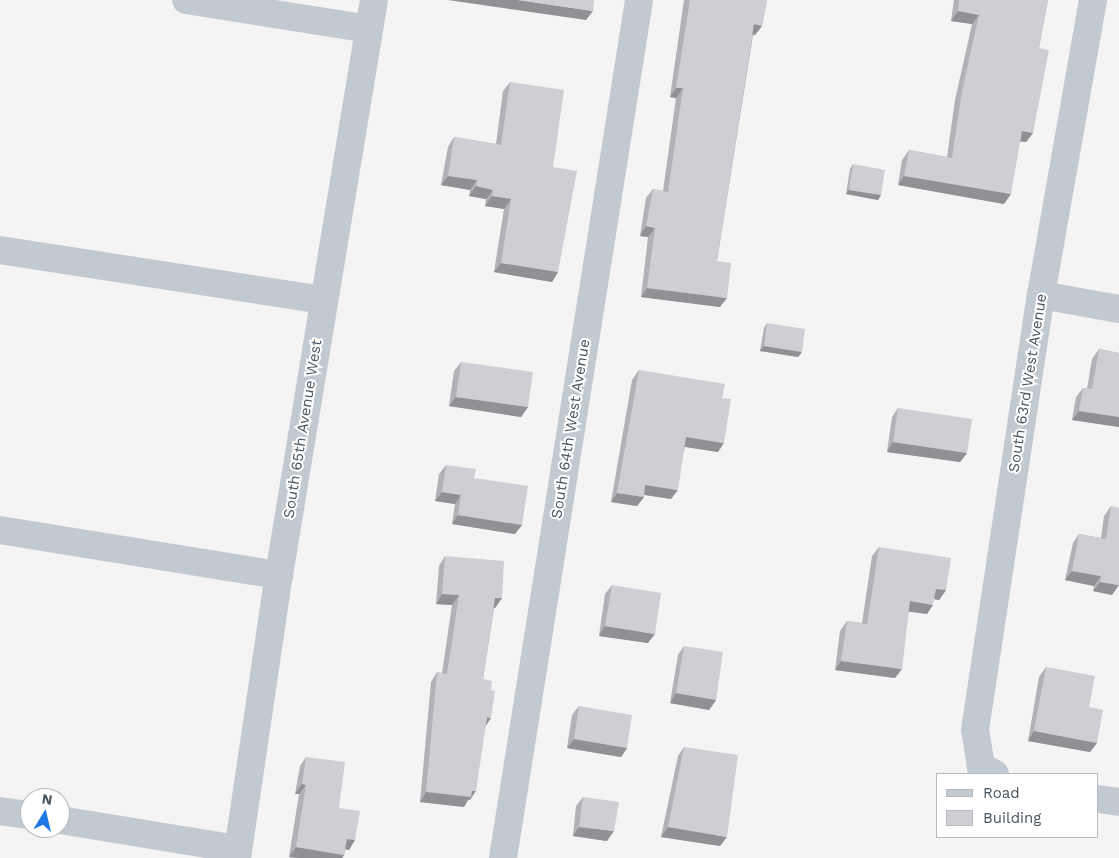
<!DOCTYPE html>
<html>
<head>
<meta charset="utf-8">
<style>
  body { margin:0 }
  #map { position:relative; width:1119px; height:858px; overflow:hidden; background:#f5f3f3; font-family:"Work Sans",sans-serif }
  div>[style] { position:absolute }
  [style*='--x'] { left:calc(var(--x)*1px); top:calc(var(--y)*1px); width:calc(var(--w)*1px); rotate:calc(var(--a)*1deg) }
  .street>* { height:28px; margin:-14px; padding:0 14px; transform-origin:14px; border-radius:14px; background:#c1cad1 }
  .wall>* { inset:0; background:#b0b2b7 }
  .shaded-wall>* { inset:0; background:#909195 }
  .building>* { inset:0; background:#cdcfd5 }
  span { translate:-50% -50%; white-space:nowrap; text-align:center; line-height:1.15; -webkit-text-stroke:4px #fff; paint-order:stroke }
  .street-label { font-size:15px; color:#4a5660 }
  .legend { position:absolute; left:936px; top:773px; width:162px; height:65px; box-sizing:border-box; background:#fff; border:1px solid #b7bbbf; margin:0; padding:6px 9px; list-style:none; font-size:15px; color:#4a5660 }
  .legend li { display:flex; align-items:center; gap:10px; height:25px }
  .legend b { width:25px; border:1px solid #b7bbbf }
  .north { position:absolute; left:20px; top:788px; width:50px; height:50px; box-sizing:border-box; background:#fff; border:1px solid #b7bbbf; border-radius:50%; rotate:9deg; font-size:14px; font-weight:700; line-height:20px; text-align:center; color:#4a5660 }
  .north::after { content:''; display:block; margin:auto; width:18px; height:22px; background:#1c76e6; clip-path:polygon(50% 0,100% 100%,50% 72%,0 100%) }
</style>
</head>
<body>
<div id="map">
  <div class="street">
    <i style="--x:186;--y:0;--w:185;--a:9"></i>
    <i style="--x:0;--y:250;--w:328;--a:8.8"></i>
    <i style="--x:1041;--y:295;--w:79;--a:10.2"></i>
    <i style="--x:0;--y:530;--w:283;--a:9.2"></i>
    <i style="--x:995;--y:774;--w:16;--a:-153"></i>
    <i style="--x:981;--y:767;--w:37;--a:-99"></i>
    <i style="--x:975;--y:730;--w:440;--a:-81.4"></i>
    <i style="--x:1041;--y:295;--w:300;--a:-80"></i>
    <i style="--x:1098;--y:799;--w:21;--a:8"></i>
    <i style="--x:0;--y:811;--w:30;--a:8"></i>
    <i style="--x:60;--y:820;--w:180;--a:9.3"></i>
    <i style="--x:237;--y:858;--w:286;--a:-81.6"></i>
    <i style="--x:279;--y:575;--w:583;--a:-80.62"></i>
    <i style="--x:503;--y:858;--w:869;--a:-80.99"></i>
  </div>
  <div class="wall">
    <i style="clip-path:polygon(684px 0,767px 0,762px 26px,755px 35px,753px 35px,717px 261px,720px 307px,641px 297px,648px 237px,640px 236px,646px 198px,653px 189px,663px 191px,676px 98px,670px 97px)"></i>
    <i style="clip-path:polygon(954px 0,1048px 0,1039px 48px,1033px 133px,1026px 142px,1020px 141px,1004px 204px,898px 185px,902px 160px,909px 150px,947px 157px,955px 100px,972px 24px,951px 21px)"></i>
    <i style="clip-path:polygon(510px 82px,553px 167px,558px 272px,552px 282px,494px 272px,504px 209px,485px 206px,486px 199px,469px 196px,470px 190px,441px 185px,448px 147px,454px 137px,496px 144px,503px 91px)"></i>
    <i style="clip-path:polygon(853px 164px,881px 195px,878px 200px,846px 194px,850px 169px)"></i>
    <i style="clip-path:polygon(767px 323px,802px 352px,798px 357px,760px 351px,764px 328px)"></i>
    <i style="clip-path:polygon(1099px 349px,1119px 353px,1119px 427px,1072px 420px,1076px 397px,1083px 388px,1087px 389px,1092px 359px)"></i>
    <i style="clip-path:polygon(461px 362px,528px 407px,521px 417px,449px 406px,454px 371px)"></i>
    <i style="clip-path:polygon(639px 370px,722px 398px,718px 452px,685px 447px,671px 499px,644px 495px,644px 497px,637px 506px,611px 502px,632px 380px)"></i>
    <i style="clip-path:polygon(898px 408px,967px 453px,960px 462px,887px 452px,892px 417px)"></i>
    <i style="clip-path:polygon(446px 465px,474px 478px,522px 525px,515px 534px,452px 524px,455px 504px,435px 501px,439px 474px)"></i>
    <i style="clip-path:polygon(1111px 506px,1112px 595px,1093px 591px,1094px 586px,1065px 580px,1073px 543px,1079px 534px,1101px 538px,1104px 516px)"></i>
    <i style="clip-path:polygon(879px 547px,946px 590px,939px 600px,934px 599px,927px 614px,909px 611px,895px 678px,835px 670px,840px 631px,847px 621px,862px 623px,872px 556px)"></i>
    <i style="clip-path:polygon(445px 556px,502px 598px,495px 608px,494px 608px,483px 679px,485px 726px,470px 800px,468px 800px,464px 807px,420px 802px,431px 682px,437px 672px,442px 673px,452px 605px,436px 604px,439px 566px)"></i>
    <i style="clip-path:polygon(612px 585px,648px 643px,599px 636px,605px 594px)"></i>
    <i style="clip-path:polygon(684px 646px,716px 700px,709px 710px,670px 703px,678px 655px)"></i>
    <i style="clip-path:polygon(1046px 667px,1089px 707px,1097px 743px,1090px 752px,1028px 741px,1039px 677px)"></i>
    <i style="clip-path:polygon(579px 706px,627px 748px,621px 757px,567px 748px,572px 715px)"></i>
    <i style="clip-path:polygon(684px 747px,720px 846px,661px 837px,678px 756px)"></i>
    <i style="clip-path:polygon(306px 757px,339px 808px,355px 840px,349px 850px,345px 849px,344px 855px,342px 858px,298px 858px,289px 857px,299px 794px,295px 794px,300px 766px)"></i>
    <i style="clip-path:polygon(583px 797px,607px 841px,573px 836px,576px 806px)"></i>
  </div>
  <div class="shaded-wall">
    <i style="clip-path:polygon(448px 0,518px 0,593px 11px,586px 20px)"></i>
    <i style="clip-path:polygon(958px 11px,979px 15px,972px 24px,951px 21px)"></i>
    <i style="clip-path:polygon(754px 24px,762px 26px,755px 35px,748px 34px)"></i>
    <i style="clip-path:polygon(676px 88px,683px 88px,676px 98px,670px 97px)"></i>
    <i style="clip-path:polygon(1022px 131px,1033px 133px,1026px 142px,1015px 141px)"></i>
    <i style="clip-path:polygon(448px 176px,477px 180px,470px 190px,441px 185px)"></i>
    <i style="clip-path:polygon(904px 176px,1011px 194px,1004px 204px,898px 185px)"></i>
    <i style="clip-path:polygon(476px 186px,493px 190px,486px 199px,469px 196px)"></i>
    <i style="clip-path:polygon(849px 190px,881px 195px,878px 200px,846px 194px)"></i>
    <i style="clip-path:polygon(492px 196px,511px 199px,504px 209px,485px 206px)"></i>
    <i style="clip-path:polygon(646px 226px,655px 228px,648px 237px,640px 236px)"></i>
    <i style="clip-path:polygon(501px 263px,558px 272px,552px 282px,494px 272px)"></i>
    <i style="clip-path:polygon(647px 288px,727px 298px,720px 307px,641px 297px)"></i>
    <i style="clip-path:polygon(764px 346px,802px 352px,798px 357px,760px 351px)"></i>
    <i style="clip-path:polygon(456px 397px,528px 407px,521px 417px,449px 406px)"></i>
    <i style="clip-path:polygon(1079px 411px,1119px 417px,1119px 427px,1072px 420px)"></i>
    <i style="clip-path:polygon(686px 437px,724px 443px,718px 452px,680px 446px)"></i>
    <i style="clip-path:polygon(893px 442px,967px 453px,960px 462px,887px 452px)"></i>
    <i style="clip-path:polygon(645px 485px,678px 490px,671px 499px,639px 494px)"></i>
    <i style="clip-path:polygon(442px 492px,461px 495px,455px 504px,435px 501px)"></i>
    <i style="clip-path:polygon(617px 493px,644px 497px,637px 506px,611px 502px)"></i>
    <i style="clip-path:polygon(458px 515px,522px 525px,515px 534px,452px 524px)"></i>
    <i style="clip-path:polygon(1072px 571px,1101px 576px,1094px 586px,1065px 580px)"></i>
    <i style="clip-path:polygon(1100px 582px,1119px 585px,1112px 595px,1093px 591px)"></i>
    <i style="clip-path:polygon(936px 589px,946px 590px,939px 600px,929px 598px)"></i>
    <i style="clip-path:polygon(442px 594px,459px 595px,452px 605px,436px 604px)"></i>
    <i style="clip-path:polygon(495px 598px,502px 598px,495px 608px,488px 607px)"></i>
    <i style="clip-path:polygon(910px 601px,933px 605px,927px 614px,904px 611px)"></i>
    <i style="clip-path:polygon(605px 626px,655px 634px,648px 643px,599px 636px)"></i>
    <i style="clip-path:polygon(841px 661px,902px 669px,895px 678px,835px 670px)"></i>
    <i style="clip-path:polygon(676px 693px,716px 700px,709px 710px,670px 703px)"></i>
    <i style="clip-path:polygon(487px 717px,491px 718px,485px 727px)"></i>
    <i style="clip-path:polygon(1034px 731px,1097px 743px,1090px 752px,1028px 741px)"></i>
    <i style="clip-path:polygon(574px 739px,627px 748px,621px 757px,567px 748px)"></i>
    <i style="clip-path:polygon(302px 784px,306px 785px,299px 794px,295px 794px)"></i>
    <i style="clip-path:polygon(472px 791px,476px 791px,470px 800px,468px 800px,464px 807px,420px 802px,426px 792px)"></i>
    <i style="clip-path:polygon(579px 827px,614px 831px,607px 841px,573px 836px)"></i>
    <i style="clip-path:polygon(668px 827px,727px 837px,720px 846px,661px 837px)"></i>
    <i style="clip-path:polygon(347px 839px,355px 840px,349px 850px,340px 848px)"></i>
    <i style="clip-path:polygon(296px 847px,344px 855px,342px 858px,298px 858px,289px 857px)"></i>
  </div>
  <div class="building">
    <i style="clip-path:polygon(518px 0,594px 0,593px 11px)"></i>
    <i style="clip-path:polygon(690px 0,767px 0,762px 26px,754px 24px,717px 261px,731px 263px,727px 298px,647px 288px,655px 228px,646px 226px,653px 189px,668px 192px,683px 88px,676px 88px)"></i>
    <i style="clip-path:polygon(959px 0,1048px 0,1039px 48px,1049px 50px,1033px 133px,1022px 131px,1011px 194px,904px 176px,909px 150px,952px 158px,962px 91px,979px 15px,958px 11px)"></i>
    <i style="clip-path:polygon(510px 82px,564px 90px,553px 167px,577px 171px,558px 272px,501px 263px,511px 199px,492px 196px,493px 190px,476px 186px,477px 180px,448px 176px,454px 137px,501px 145px)"></i>
    <i style="clip-path:polygon(853px 164px,885px 170px,881px 195px,849px 190px)"></i>
    <i style="clip-path:polygon(767px 323px,805px 329px,802px 352px,764px 346px)"></i>
    <i style="clip-path:polygon(1099px 349px,1119px 353px,1119px 417px,1079px 411px,1083px 388px,1092px 389px)"></i>
    <i style="clip-path:polygon(461px 362px,533px 372px,528px 407px,456px 397px)"></i>
    <i style="clip-path:polygon(639px 370px,725px 384px,722px 398px,731px 399px,724px 443px,686px 437px,678px 490px,645px 485px,644px 497px,617px 493px)"></i>
    <i style="clip-path:polygon(898px 408px,972px 419px,967px 453px,893px 442px)"></i>
    <i style="clip-path:polygon(446px 465px,476px 469px,474px 478px,528px 486px,522px 525px,458px 515px,461px 495px,442px 492px)"></i>
    <i style="clip-path:polygon(1111px 506px,1119px 508px,1119px 585px,1100px 582px,1101px 576px,1072px 571px,1079px 534px,1106px 539px)"></i>
    <i style="clip-path:polygon(879px 547px,951px 558px,946px 590px,936px 589px,933px 605px,910px 601px,902px 669px,841px 661px,847px 621px,867px 624px)"></i>
    <i style="clip-path:polygon(445px 556px,504px 561px,502px 598px,495px 598px,483px 679px,492px 681px,491px 690px,495px 691px,491px 718px,487px 717px,476px 791px,472px 791px,471px 797px,426px 792px,437px 672px,447px 674px,459px 595px,442px 594px)"></i>
    <i style="clip-path:polygon(612px 585px,661px 593px,655px 634px,605px 626px)"></i>
    <i style="clip-path:polygon(684px 646px,723px 652px,716px 700px,676px 693px)"></i>
    <i style="clip-path:polygon(1046px 667px,1095px 676px,1089px 707px,1103px 710px,1097px 743px,1034px 731px)"></i>
    <i style="clip-path:polygon(579px 706px,632px 715px,627px 748px,574px 739px)"></i>
    <i style="clip-path:polygon(684px 747px,738px 755px,727px 837px,668px 827px)"></i>
    <i style="clip-path:polygon(306px 757px,345px 762px,339px 808px,360px 811px,355px 840px,347px 839px,344px 855px,296px 847px,306px 785px,302px 784px)"></i>
    <i style="clip-path:polygon(583px 797px,619px 802px,614px 831px,579px 827px)"></i>
  </div>
  <div class="street-label">
    <span style="left:1028px;top:383px;rotate:-81deg">South 63rd West Avenue</span>
    <span style="left:303px;top:429px;rotate:-81deg">South 65th Avenue West</span>
    <span style="left:571px;top:429px;rotate:-81deg">South 64th West Avenue</span>
  </div>
  <ul class="legend">
  <li><b style="height:6px;background:#c1cad1"></b>Road</li>
  <li><b style="height:14px;background:#cdcfd5"></b>Building</li>
  </ul>
  <div class="north">N</div>
</div>
</body>
</html>
